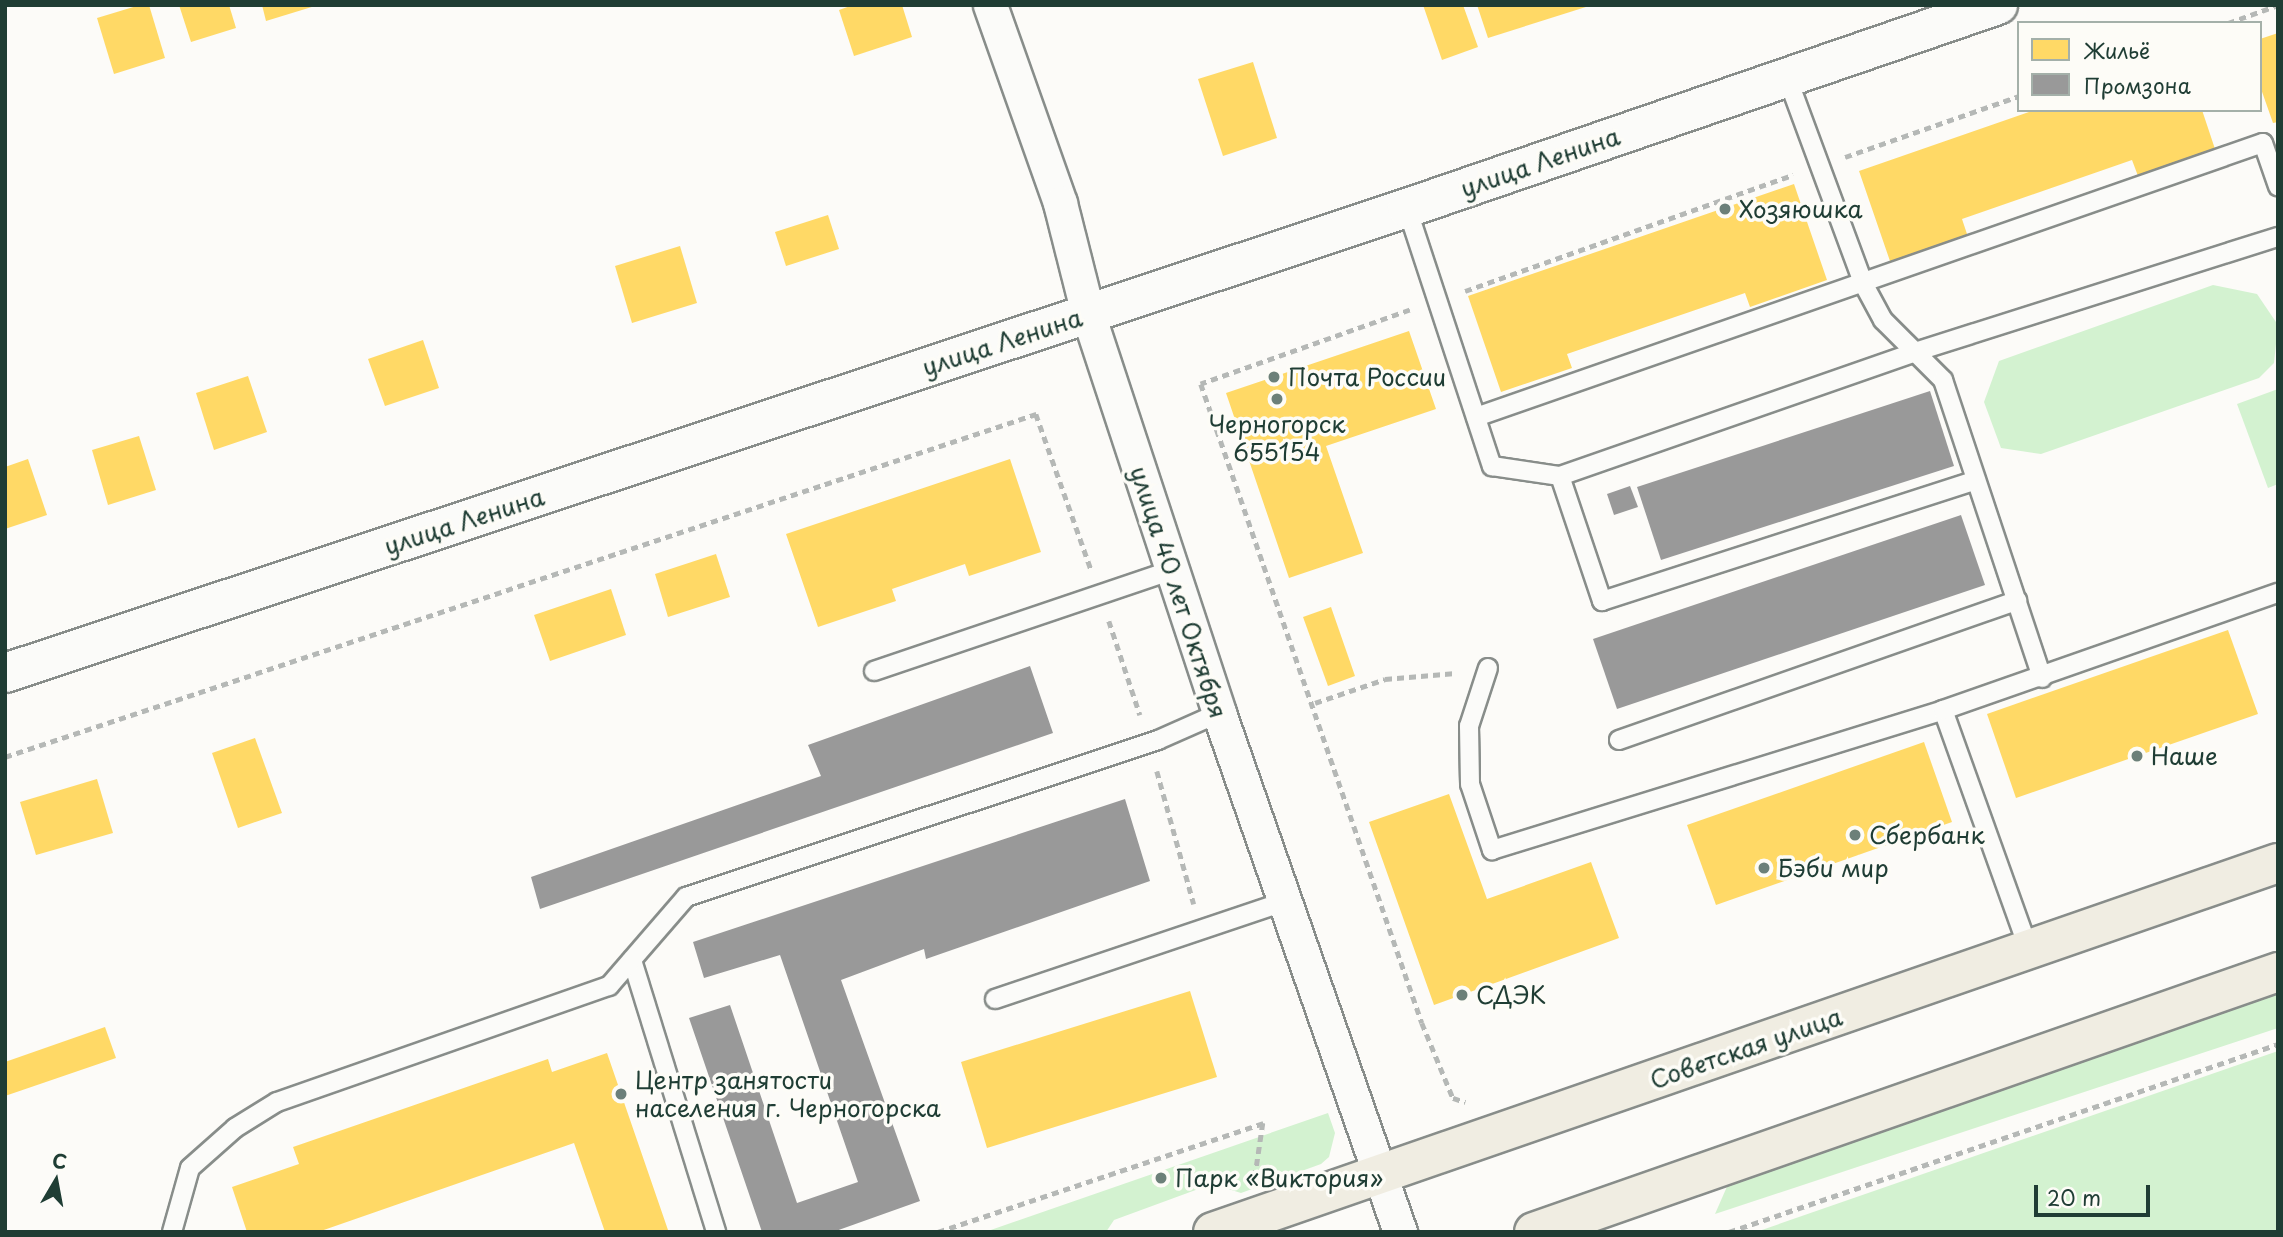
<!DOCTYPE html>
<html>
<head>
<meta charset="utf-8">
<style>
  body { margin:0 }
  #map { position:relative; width:2283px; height:1237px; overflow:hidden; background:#fcfbf8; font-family:"Playpen Sans",sans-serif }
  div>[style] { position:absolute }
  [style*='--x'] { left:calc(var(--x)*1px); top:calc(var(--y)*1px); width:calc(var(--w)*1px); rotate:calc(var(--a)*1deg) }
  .green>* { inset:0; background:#d3f2d0 }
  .homes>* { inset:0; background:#ffd966 }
  .industry>* { inset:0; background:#999 }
  .path>* { height:4.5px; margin-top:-2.25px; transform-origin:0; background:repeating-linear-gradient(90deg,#b5b8b6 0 7px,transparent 0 12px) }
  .roads { filter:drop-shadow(2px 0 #888d8a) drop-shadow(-2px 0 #888d8a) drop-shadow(0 2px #888d8a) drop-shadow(0 -2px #888d8a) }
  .lane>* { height:18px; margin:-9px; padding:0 9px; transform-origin:9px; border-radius:9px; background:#fbfbf9 }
  .street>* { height:33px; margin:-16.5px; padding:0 16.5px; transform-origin:16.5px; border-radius:16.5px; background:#fbfbf9 }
  .secondary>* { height:38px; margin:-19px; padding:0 19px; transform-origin:19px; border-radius:19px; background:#fbfbf9 }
  .primary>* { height:38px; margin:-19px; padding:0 19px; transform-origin:19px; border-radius:19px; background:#f0ede2 }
  .dots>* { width:19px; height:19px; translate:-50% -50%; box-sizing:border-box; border:4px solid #fdfcf7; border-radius:50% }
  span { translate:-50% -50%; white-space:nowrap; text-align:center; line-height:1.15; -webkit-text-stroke:7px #fdfcf7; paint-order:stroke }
  .street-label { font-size:24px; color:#1f3d34 }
  .poi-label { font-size:24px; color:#1f3d34 }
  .left { translate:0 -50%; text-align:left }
  .frame { position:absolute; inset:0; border:7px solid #1f3d34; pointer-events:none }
  .legend { position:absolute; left:2017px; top:21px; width:245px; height:91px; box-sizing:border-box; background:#fdfcf7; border:2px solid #a4b0a9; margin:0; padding:9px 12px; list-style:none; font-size:21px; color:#1f3d34 }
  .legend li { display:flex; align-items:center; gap:14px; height:35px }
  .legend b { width:35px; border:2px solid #a4b0a9 }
  .north { position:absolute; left:21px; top:1146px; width:70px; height:70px; -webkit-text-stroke:5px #fdfcf7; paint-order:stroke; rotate:10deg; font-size:19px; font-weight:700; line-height:28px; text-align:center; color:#1f3d34 }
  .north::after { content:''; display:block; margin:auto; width:24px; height:32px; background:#1f3d34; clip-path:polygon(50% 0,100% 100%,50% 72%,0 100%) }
  .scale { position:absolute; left:2034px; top:1185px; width:116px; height:32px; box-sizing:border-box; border:4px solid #1f3d34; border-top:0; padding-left:9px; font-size:21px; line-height:24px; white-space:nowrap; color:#1f3d34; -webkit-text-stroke:5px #fdfcf7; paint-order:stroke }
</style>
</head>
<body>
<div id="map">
  <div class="green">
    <i style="clip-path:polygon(2213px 285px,2257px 294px,2278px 325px,2274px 363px,2259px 378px,2041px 454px,2001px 448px,1984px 402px,1999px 361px)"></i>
    <i style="clip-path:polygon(2278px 389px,2278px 484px,2268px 488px,2237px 404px)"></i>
    <i style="clip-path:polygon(2278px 993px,2278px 1028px,1715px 1214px,1729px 1182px)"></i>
    <i style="clip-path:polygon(2278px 1051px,2278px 1232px,1756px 1232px)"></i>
    <i style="clip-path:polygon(1328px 1113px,1335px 1133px,1329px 1157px,1321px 1164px,1241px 1193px,1212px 1184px,1114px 1220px,1106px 1232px,985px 1232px)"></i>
  </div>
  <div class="homes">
    <i style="clip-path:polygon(140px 5px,149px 5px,165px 58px,114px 74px,97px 18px)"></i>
    <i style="clip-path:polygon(179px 5px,229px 5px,236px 28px,191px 42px)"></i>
    <i style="clip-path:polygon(262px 5px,315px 5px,315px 6px,266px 21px)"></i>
    <i style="clip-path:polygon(853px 5px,902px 5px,912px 37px,854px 56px,839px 10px)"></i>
    <i style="clip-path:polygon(1423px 5px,1463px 5px,1478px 47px,1442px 60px)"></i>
    <i style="clip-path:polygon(1477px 5px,1589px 5px,1589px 6px,1488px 38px)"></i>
    <i style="clip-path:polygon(2278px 33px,2278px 122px,2273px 123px,2260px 86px,2260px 39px)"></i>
    <i style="clip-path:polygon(1253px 62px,1277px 138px,1223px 156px,1198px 79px)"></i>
    <i style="clip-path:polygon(2035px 110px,2202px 110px,2215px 149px,2138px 176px,2132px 160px,1962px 219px,1968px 237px,1891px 264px,1859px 171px)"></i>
    <i style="clip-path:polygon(1794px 184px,1827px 280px,1750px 307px,1745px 293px,1567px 354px,1572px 368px,1501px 392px,1468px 296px)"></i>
    <i style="clip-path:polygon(828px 215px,839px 249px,786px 266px,775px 232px)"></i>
    <i style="clip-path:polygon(680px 246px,697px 303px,632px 323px,615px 266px)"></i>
    <i style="clip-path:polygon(1409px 331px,1436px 409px,1326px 446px,1363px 553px,1289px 578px,1226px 393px)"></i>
    <i style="clip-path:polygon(423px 340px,439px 388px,385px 406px,368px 359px)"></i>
    <i style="clip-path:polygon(248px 376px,267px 432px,214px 450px,196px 393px)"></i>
    <i style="clip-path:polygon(139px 436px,156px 490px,108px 505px,92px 450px)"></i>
    <i style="clip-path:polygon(28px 459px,47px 515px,5px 529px,5px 467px)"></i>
    <i style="clip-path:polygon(1010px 459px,1041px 552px,969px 576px,965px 564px,892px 589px,896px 601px,818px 627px,786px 534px)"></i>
    <i style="clip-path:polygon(716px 554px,730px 597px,668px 617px,655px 574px)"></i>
    <i style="clip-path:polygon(611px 589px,626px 635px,550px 661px,534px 615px)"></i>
    <i style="clip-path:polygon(1331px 607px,1355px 676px,1328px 686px,1303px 617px)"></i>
    <i style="clip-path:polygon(2228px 630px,2258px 714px,2016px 798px,1987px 714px)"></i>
    <i style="clip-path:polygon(255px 738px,282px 813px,238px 828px,212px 753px)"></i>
    <i style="clip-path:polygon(1924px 742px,1952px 822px,1716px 905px,1687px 825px)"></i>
    <i style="clip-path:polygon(97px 779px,113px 833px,36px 855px,20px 802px)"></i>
    <i style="clip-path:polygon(1449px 794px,1487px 899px,1591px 862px,1619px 938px,1434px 1005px,1369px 822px)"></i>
    <i style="clip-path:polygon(1190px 991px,1217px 1077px,987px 1148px,961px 1062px)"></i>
    <i style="clip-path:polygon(105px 1027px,116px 1058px,5px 1096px,5px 1062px)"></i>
    <i style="clip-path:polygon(607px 1053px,668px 1230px,605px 1232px,574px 1143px,318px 1232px,247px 1232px,232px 1187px,299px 1164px,293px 1147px,548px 1059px,552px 1072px)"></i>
  </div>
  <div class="industry">
    <i style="clip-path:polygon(1930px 391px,1954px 466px,1661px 560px,1637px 487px)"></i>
    <i style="clip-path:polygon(1630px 486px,1638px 507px,1614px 515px,1607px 494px)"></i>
    <i style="clip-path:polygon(1961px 515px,1985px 585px,1617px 709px,1593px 639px)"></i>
    <i style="clip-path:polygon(1030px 666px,1053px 733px,540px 909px,531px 877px,821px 776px,808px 745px)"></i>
    <i style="clip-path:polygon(1125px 799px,1150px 881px,926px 959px,924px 949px,841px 980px,920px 1201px,833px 1232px,762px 1232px,689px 1018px,730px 1005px,797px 1203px,858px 1182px,780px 955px,704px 978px,693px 942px)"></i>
  </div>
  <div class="path">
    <i style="--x:2228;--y:23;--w:53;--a:-19.8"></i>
    <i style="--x:1845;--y:157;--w:184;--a:-19.3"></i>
    <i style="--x:1465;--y:291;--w:348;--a:-19.5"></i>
    <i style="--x:1410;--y:310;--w:222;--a:160.5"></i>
    <i style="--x:1201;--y:384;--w:676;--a:70.92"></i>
    <i style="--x:1422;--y:1023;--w:81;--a:67.5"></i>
    <i style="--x:1453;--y:1098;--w:13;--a:18"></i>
    <i style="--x:1109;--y:621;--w:99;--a:71.7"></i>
    <i style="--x:1315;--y:703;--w:74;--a:-18.9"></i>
    <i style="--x:1385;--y:679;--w:71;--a:-4.8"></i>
    <i style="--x:5;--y:757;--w:1087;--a:-18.4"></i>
    <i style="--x:1036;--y:414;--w:164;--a:70.5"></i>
    <i style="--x:1157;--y:771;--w:138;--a:74.5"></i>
    <i style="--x:938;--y:1232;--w:343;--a:-18.5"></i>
    <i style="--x:1263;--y:1123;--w:55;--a:98.4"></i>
    <i style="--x:1729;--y:1232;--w:580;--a:-18.9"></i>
  </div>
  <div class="roads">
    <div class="lane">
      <i style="--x:1787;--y:77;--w:220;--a:69.7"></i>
      <i style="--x:1863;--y:283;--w:42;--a:61.6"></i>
      <i style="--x:1883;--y:320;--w:85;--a:45"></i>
      <i style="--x:1943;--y:380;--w:314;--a:71.6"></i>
      <i style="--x:1407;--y:208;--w:272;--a:71.8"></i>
      <i style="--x:1492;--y:466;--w:69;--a:8.4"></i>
      <i style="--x:1560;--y:476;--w:379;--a:-19.2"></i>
      <i style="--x:1918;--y:351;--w:378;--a:-17.6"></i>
      <i style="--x:1476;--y:417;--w:833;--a:-19.2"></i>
      <i style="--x:2263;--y:143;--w:46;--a:70.8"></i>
      <i style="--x:1560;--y:476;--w:132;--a:71.4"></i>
      <i style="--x:1602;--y:601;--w:393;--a:-17.9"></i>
      <i style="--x:1488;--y:668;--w:61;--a:108.1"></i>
      <i style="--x:1469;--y:726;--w:58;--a:89"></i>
      <i style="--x:1470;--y:784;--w:70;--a:71.6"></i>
      <i style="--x:1492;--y:850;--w:472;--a:-17.2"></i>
      <i style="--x:874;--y:671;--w:315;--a:-18.7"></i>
      <i style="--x:1619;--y:740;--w:422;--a:-19.3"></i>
      <i style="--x:2029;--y:950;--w:255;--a:-109.7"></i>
      <i style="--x:1943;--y:710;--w:355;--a:-19.3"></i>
      <i style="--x:632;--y:960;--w:285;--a:72.8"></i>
      <i style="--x:995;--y:999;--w:305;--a:-18.6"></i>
      <i style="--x:172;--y:1232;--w:66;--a:-74.3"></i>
      <i style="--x:190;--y:1168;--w:60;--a:-41.6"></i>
      <i style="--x:235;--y:1128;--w:49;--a:-31.8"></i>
      <i style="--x:277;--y:1102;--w:352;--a:-19.3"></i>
      <i style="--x:609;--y:986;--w:118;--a:-49.1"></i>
      <i style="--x:686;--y:897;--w:497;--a:-18.4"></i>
      <i style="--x:1158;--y:740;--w:67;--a:-23.9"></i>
    </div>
    <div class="street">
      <i style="--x:990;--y:5;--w:210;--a:70.5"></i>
      <i style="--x:1060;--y:203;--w:114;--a:75.8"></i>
      <i style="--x:1088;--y:314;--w:420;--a:71.8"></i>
      <i style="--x:1219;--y:713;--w:550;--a:70.77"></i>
    </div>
    <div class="secondary">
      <i style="--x:5;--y:673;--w:1477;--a:-18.35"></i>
      <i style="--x:1407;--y:208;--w:625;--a:-18.96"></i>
    </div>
    <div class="primary">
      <i style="--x:1213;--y:1232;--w:1127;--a:-19.11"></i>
      <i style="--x:1534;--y:1232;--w:788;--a:-19.26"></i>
    </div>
  </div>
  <div class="dots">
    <i style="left:1725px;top:209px;background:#6c8079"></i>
    <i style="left:1274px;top:377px;background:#6c8079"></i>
    <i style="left:1277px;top:399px;background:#6c8079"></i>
    <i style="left:2137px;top:756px;background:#6c8079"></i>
    <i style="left:1855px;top:835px;background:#6c8079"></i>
    <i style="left:1764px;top:868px;background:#6c8079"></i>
    <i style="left:1462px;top:995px;background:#6c8079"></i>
    <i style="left:621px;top:1094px;background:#6c8079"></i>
    <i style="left:1161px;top:1178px;background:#6c8079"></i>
  </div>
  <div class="street-label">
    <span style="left:1540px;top:162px;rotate:-19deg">улица Ленина</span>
    <span style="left:1002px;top:342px;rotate:-18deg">улица Ленина</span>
    <span style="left:464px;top:521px;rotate:-18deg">улица Ленина</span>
    <span style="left:1179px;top:592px;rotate:72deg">улица 40 лет Октября</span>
    <span style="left:1746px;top:1048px;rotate:-19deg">Советская улица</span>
  </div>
  <div class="poi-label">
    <span class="left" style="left:1739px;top:209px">Хозяюшка</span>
    <span class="left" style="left:1288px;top:377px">Почта России</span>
    <span style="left:1277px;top:438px">Черногорск<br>655154</span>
    <span class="left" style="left:2151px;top:756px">Наше</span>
    <span class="left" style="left:1869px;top:835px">Сбербанк</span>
    <span class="left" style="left:1778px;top:868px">Бэби мир</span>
    <span class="left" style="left:1476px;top:995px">СДЭК</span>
    <span class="left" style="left:635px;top:1094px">Центр занятости<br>населения г. Черногорска</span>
    <span class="left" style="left:1175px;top:1178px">Парк «Виктория»</span>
  </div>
  <div class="frame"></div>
  <ul class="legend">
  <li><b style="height:19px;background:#ffd966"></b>Жильё</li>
  <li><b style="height:19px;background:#999"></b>Промзона</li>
  </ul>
  <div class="north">С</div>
  <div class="scale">20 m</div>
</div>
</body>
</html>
